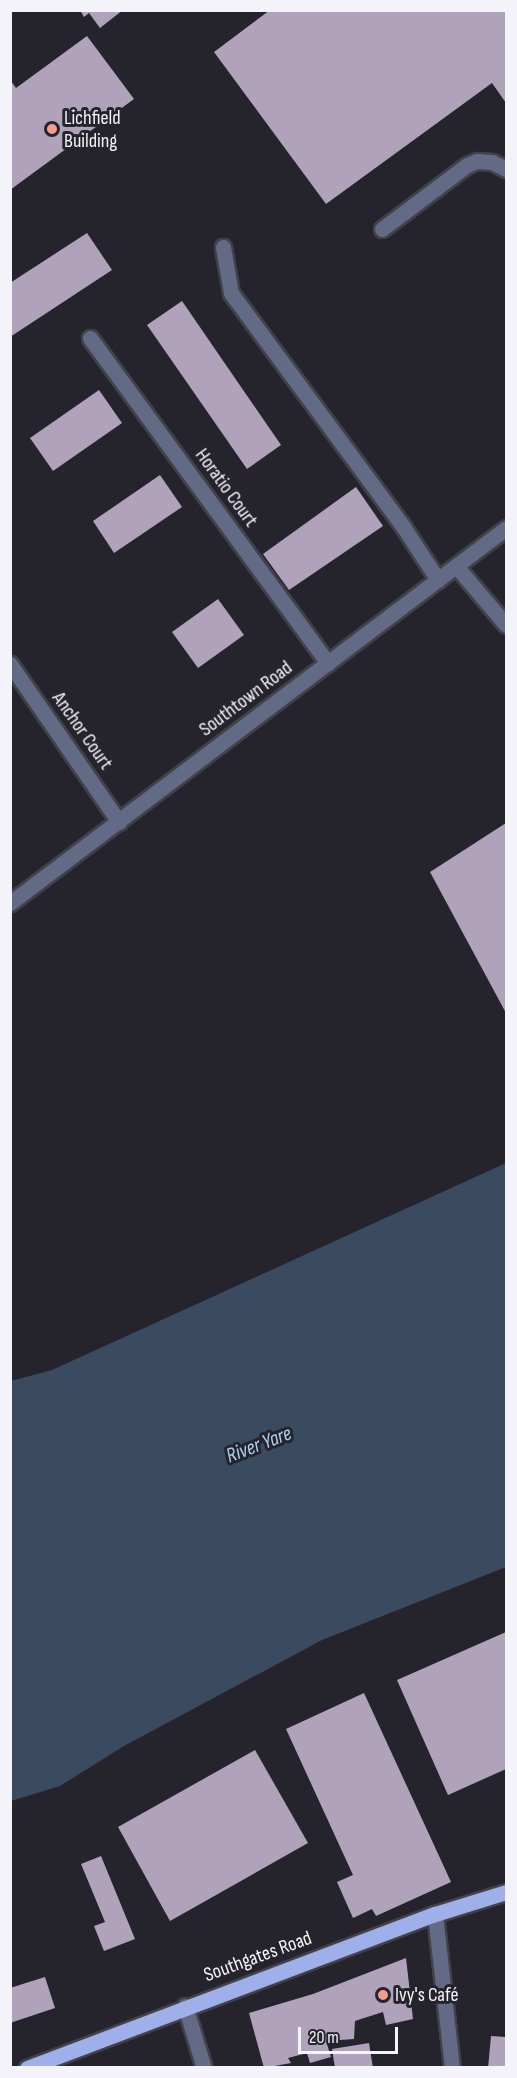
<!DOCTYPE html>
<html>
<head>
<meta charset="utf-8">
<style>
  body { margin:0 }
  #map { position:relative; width:517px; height:2078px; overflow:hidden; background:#25242c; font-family:"Sofia Sans Condensed",sans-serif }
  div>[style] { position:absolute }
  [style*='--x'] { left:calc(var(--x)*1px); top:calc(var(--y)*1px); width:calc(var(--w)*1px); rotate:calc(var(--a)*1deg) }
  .water>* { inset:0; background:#3a4b5f }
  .building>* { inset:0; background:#b1a2bc }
  .roads { filter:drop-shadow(2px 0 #424149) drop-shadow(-2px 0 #424149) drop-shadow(0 2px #424149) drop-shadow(0 -2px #424149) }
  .service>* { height:15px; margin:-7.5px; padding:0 7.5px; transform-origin:7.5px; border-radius:7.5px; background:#626a86 }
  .minor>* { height:15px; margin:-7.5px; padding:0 7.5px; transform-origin:7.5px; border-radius:7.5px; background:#626a86 }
  .tertiary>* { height:15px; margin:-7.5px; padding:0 7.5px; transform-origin:7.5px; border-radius:7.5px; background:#626a86 }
  .primary>* { height:15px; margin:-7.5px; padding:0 7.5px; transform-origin:7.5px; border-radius:7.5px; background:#9eafe9 }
  .dots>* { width:16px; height:16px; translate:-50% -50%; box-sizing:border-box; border:3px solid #25242c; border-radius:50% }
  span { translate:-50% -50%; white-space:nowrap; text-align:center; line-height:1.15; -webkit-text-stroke:6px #25242c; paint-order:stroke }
  .poi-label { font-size:20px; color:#f4f3f9 }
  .left { translate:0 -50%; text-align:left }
  .street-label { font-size:20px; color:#f4f3f9 }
  .water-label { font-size:21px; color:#abcff9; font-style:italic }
  .frame { position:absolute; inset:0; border:12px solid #f4f3f9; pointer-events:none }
  .scale { position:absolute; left:298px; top:2027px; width:100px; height:27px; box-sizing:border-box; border:3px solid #f4f3f9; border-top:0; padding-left:8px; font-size:18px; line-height:21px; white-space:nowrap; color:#f4f3f9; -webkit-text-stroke:4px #25242c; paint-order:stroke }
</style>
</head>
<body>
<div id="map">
  <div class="water">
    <i style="clip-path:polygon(506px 1163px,506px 1567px,322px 1640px,124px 1746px,60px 1786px,11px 1801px,11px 1381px,52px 1370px)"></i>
  </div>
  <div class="building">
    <i style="clip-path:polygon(80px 10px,123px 10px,100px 28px,89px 13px,84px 17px)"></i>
    <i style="clip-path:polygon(270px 10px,506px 10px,506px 103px,492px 83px,326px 204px,214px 52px)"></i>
    <i style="clip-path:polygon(87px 36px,134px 99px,10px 190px,10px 80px,16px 88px)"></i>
    <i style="clip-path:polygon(87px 233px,112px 270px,10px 337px,10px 283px)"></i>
    <i style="clip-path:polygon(182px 301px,281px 445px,247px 469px,147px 325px)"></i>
    <i style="clip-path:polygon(99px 390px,122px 423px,53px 471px,30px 438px)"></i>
    <i style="clip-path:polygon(160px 475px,182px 507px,114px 553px,93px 521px)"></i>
    <i style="clip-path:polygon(356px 487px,383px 526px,289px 590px,263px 554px)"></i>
    <i style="clip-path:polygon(218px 599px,244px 635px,198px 668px,172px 632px)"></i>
    <i style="clip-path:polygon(506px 823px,506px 1013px,430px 872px)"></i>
    <i style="clip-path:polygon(506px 1632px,506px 1769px,448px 1795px,397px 1680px)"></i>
    <i style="clip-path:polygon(364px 1693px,451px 1882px,376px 1916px,372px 1909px,353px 1918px,337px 1882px,353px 1875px,286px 1729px)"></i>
    <i style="clip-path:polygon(255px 1750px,308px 1843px,170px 1921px,118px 1827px)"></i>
    <i style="clip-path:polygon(101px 1856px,135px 1939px,104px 1951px,94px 1926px,105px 1922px,81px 1864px)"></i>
    <i style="clip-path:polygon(406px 1958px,413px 2019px,386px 2025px,383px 2012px,361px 2019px,355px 2021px,354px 2039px,326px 2041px,331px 2057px,310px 2063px,307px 2053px,288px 2058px,291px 2063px,264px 2068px,249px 2013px,313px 1994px)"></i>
    <i style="clip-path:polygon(45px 1977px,55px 2008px,10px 2023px,10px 1988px)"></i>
    <i style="clip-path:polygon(491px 2036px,506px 2037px,506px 2068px,488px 2068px)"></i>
    <i style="clip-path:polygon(369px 2043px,373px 2068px,335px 2068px,332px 2049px)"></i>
  </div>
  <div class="roads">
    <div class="service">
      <i style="--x:382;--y:229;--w:106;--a:-37"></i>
      <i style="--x:467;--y:165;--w:11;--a:-22"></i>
      <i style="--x:477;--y:161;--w:15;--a:4"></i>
      <i style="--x:492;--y:162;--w:16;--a:27"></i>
      <i style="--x:223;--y:247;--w:47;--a:80.1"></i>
      <i style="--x:231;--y:293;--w:292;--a:53.6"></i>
      <i style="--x:404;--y:528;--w:62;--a:56.8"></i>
      <i style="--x:90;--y:338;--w:403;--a:53.8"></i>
      <i style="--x:456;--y:566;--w:77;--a:49.7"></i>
    </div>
    <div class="minor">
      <i style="--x:10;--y:664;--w:192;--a:55.4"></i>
      <i style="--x:435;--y:1914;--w:155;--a:83.7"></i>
      <i style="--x:185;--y:2006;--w:65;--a:73"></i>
    </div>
    <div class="tertiary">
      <i style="--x:10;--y:903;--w:622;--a:-37.09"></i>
    </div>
    <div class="primary">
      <i style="--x:27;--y:2068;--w:436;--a:-20.7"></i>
      <i style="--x:435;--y:1914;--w:74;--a:-17.2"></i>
    </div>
  </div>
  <div class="dots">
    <i style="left:52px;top:129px;background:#f59c91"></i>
    <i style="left:383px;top:1995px;background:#f59c91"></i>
  </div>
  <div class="poi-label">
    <span class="left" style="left:64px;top:130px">Lichfield<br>Building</span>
    <span class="left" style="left:395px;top:1995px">Ivy's Café</span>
  </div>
  <div class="street-label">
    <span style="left:226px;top:488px;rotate:54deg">Horatio Court</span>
    <span style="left:246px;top:699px;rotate:-37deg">Southtown Road</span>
    <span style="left:82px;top:731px;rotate:55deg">Anchor Court</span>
    <span style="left:258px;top:1957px;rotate:-20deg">Southgates Road</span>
  </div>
  <div class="water-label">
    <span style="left:259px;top:1445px;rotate:-21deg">River Yare</span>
  </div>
  <div class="frame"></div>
  <div class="scale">20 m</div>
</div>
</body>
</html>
